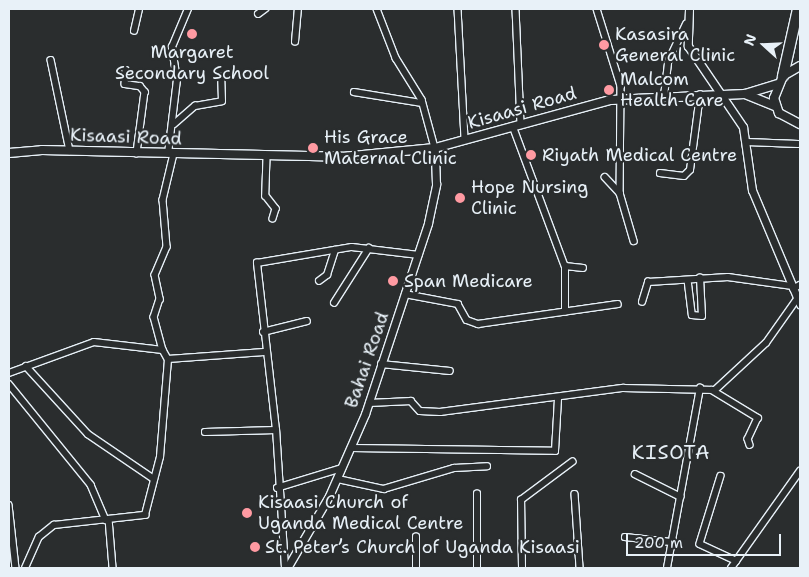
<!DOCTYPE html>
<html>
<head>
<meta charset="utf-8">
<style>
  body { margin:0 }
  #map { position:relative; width:809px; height:577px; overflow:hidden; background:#2a2d2e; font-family:"Shantell Sans",sans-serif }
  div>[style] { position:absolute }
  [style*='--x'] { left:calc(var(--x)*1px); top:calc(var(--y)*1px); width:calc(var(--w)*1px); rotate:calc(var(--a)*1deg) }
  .roads { filter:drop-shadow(1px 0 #e8f1f8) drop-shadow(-1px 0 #e8f1f8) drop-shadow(0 1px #e8f1f8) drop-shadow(0 -1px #e8f1f8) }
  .minor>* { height:5.5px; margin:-2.75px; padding:0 2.75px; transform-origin:2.75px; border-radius:2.75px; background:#2a2d2e }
  .tertiary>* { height:7px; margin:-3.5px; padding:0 3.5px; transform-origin:3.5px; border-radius:3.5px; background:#2a2d2e }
  .secondary>* { height:8px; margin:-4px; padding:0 4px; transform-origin:4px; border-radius:4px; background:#2a2d2e }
  .motorway>* { height:10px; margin:-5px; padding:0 5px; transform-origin:5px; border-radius:5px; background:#2a2d2e }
  .dots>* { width:14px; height:14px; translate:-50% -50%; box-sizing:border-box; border:2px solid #2a2d2e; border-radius:50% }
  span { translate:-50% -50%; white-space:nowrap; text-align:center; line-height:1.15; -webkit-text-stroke:4.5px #2a2d2e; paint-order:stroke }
  .poi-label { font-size:18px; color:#e8f1f8 }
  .left { translate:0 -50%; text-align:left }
  .street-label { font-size:18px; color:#e8f1f8 }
  .quarter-label { font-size:20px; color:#e8f1f8; letter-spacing:1px }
  .frame { position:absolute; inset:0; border:10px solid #e8f1f8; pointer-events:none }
  .north { position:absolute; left:739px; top:20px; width:50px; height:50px; -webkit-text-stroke:4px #2a2d2e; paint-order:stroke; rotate:290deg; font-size:14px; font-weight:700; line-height:20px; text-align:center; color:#e8f1f8 }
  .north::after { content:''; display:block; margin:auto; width:18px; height:22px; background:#e8f1f8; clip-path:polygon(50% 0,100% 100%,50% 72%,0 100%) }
  .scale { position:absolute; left:626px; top:534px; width:155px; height:22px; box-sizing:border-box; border:2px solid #e8f1f8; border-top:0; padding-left:6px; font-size:15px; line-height:18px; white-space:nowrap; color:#e8f1f8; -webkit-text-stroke:4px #2a2d2e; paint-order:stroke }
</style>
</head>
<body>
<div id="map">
  <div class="roads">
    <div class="minor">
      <i style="--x:377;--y:9;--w:53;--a:68.8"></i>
      <i style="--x:396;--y:58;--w:49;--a:58.2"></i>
      <i style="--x:422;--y:100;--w:50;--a:74.8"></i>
      <i style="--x:458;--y:9;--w:130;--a:86.9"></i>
      <i style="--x:516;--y:9;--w:114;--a:87.5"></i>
      <i style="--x:597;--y:9;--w:81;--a:72.7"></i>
      <i style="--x:621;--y:86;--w:107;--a:90.5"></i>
      <i style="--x:620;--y:193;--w:50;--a:73.7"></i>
      <i style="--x:258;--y:14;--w:9;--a:-36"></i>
      <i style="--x:134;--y:31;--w:23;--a:-77"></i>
      <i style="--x:295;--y:42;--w:33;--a:-85"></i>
      <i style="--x:51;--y:60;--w:93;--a:78.2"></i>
      <i style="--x:126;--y:70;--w:14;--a:94"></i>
      <i style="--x:125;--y:84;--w:15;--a:8"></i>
      <i style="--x:140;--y:86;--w:8;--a:50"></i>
      <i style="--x:145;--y:92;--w:62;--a:97.5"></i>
      <i style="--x:354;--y:92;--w:69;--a:9.2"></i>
      <i style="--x:664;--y:96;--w:34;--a:-83"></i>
      <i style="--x:668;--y:62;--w:42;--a:-64.7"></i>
      <i style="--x:174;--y:124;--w:28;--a:-41"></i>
      <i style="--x:195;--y:106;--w:27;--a:-10"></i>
      <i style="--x:222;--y:101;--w:24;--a:-92"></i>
      <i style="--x:513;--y:126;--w:149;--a:69.6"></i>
      <i style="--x:565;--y:266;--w:18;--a:6"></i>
      <i style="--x:747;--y:142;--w:51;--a:2.2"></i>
      <i style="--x:168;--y:154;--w:75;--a:-83.1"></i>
      <i style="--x:177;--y:80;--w:33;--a:-99"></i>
      <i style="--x:172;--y:47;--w:41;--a:-67.2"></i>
      <i style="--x:174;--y:154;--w:47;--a:103.4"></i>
      <i style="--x:163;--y:200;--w:47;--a:85.1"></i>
      <i style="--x:167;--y:247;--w:30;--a:113"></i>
      <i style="--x:155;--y:275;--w:25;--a:78"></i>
      <i style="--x:160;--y:299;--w:19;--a:108"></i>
      <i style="--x:154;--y:317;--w:34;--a:75"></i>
      <i style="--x:163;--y:350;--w:10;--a:61"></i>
      <i style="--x:168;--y:359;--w:96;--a:-4.2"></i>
      <i style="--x:267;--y:158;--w:38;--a:92"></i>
      <i style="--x:266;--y:196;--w:16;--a:52"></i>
      <i style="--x:276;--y:209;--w:10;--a:107"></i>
      <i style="--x:660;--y:173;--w:24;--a:7"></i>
      <i style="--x:684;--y:176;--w:8;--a:-45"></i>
      <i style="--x:690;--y:170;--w:76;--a:-82.4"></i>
      <i style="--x:605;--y:177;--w:22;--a:47"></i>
      <i style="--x:688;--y:280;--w:35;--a:83"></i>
      <i style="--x:692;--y:315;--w:10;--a:6"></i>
      <i style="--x:702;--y:316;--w:38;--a:-93"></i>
      <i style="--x:319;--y:281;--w:10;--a:-37"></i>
      <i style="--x:327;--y:275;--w:26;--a:-72"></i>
      <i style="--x:793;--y:289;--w:8;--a:-30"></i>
      <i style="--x:405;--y:294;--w:54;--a:10.7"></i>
      <i style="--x:458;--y:304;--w:18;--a:61"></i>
      <i style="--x:467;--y:320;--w:12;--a:20"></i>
      <i style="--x:478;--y:324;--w:141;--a:-8.1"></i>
      <i style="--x:642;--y:302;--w:21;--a:-73"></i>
      <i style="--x:648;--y:282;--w:80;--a:-3.6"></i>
      <i style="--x:728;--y:277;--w:65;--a:8"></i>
      <i style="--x:334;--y:303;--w:65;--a:-57.5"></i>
      <i style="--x:565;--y:312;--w:46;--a:-90"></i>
      <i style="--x:263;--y:332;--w:45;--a:-14"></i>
      <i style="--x:381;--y:364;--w:69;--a:5.8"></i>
      <i style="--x:26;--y:366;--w:92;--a:47.6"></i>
      <i style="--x:88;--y:434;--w:80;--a:34.3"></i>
      <i style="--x:9;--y:373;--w:90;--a:-20"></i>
      <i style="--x:94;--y:342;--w:69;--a:6.6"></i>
      <i style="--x:9;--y:384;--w:130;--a:50.9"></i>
      <i style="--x:91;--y:485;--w:38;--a:67"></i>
      <i style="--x:712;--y:390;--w:54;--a:31.3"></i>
      <i style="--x:758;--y:418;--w:23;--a:115"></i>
      <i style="--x:748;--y:439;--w:6;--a:72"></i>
      <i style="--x:369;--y:403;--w:42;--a:-2.7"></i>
      <i style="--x:411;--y:401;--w:13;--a:48"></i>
      <i style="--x:420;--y:411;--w:20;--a:3"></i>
      <i style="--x:440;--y:412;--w:185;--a:-7.5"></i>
      <i style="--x:623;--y:388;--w:92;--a:1.2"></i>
      <i style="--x:715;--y:390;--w:69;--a:-42.7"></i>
      <i style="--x:766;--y:343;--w:54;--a:-54.8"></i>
      <i style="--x:205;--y:432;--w:71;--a:-1.6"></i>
      <i style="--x:352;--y:448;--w:203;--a:0.8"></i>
      <i style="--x:555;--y:451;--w:52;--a:-86.7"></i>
      <i style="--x:635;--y:474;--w:51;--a:26.6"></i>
      <i style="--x:721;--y:476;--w:71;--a:107.2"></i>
      <i style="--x:700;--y:544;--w:40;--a:25"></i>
      <i style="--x:338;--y:479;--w:47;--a:12.3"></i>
      <i style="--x:384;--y:489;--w:73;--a:-16.7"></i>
      <i style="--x:454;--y:468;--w:33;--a:-3"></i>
      <i style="--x:277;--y:488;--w:68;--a:-17.1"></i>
      <i style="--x:575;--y:494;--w:74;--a:86.1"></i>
      <i style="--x:9;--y:505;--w:63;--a:83.7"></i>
      <i style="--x:109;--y:519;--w:49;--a:85.3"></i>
      <i style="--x:625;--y:537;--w:46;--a:6.2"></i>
      <i style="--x:25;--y:568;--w:34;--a:-66"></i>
      <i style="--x:39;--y:537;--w:19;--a:-39"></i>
      <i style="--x:54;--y:525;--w:92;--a:-6.3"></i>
      <i style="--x:145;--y:515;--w:60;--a:-75.5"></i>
      <i style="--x:160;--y:457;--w:98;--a:-85.3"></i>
      <i style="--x:285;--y:568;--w:138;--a:-93.7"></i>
      <i style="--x:276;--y:430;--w:168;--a:-96.5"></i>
      <i style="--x:257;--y:263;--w:96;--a:-9.6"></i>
      <i style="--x:352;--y:247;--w:67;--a:6.8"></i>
      <i style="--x:416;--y:568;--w:31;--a:-90"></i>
      <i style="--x:477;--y:568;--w:74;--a:-90"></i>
      <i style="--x:522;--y:568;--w:68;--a:-90.8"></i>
      <i style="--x:521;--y:500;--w:64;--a:-36.7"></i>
      <i style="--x:667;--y:568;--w:183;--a:-79.6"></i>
      <i style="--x:731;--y:568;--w:119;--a:-54.6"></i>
    </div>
    <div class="tertiary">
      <i style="--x:689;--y:9;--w:37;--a:92"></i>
      <i style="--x:688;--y:46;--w:98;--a:55.8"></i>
      <i style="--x:743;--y:127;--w:64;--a:81.9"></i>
      <i style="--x:752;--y:190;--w:124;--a:67.2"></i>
      <i style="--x:287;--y:568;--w:83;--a:-59.7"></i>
      <i style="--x:329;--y:496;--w:90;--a:-66.3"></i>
      <i style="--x:365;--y:414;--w:201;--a:-71.7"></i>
      <i style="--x:428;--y:223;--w:40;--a:-78"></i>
      <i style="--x:436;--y:184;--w:36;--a:-92"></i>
    </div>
    <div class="secondary">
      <i style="--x:800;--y:66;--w:20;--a:150"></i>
      <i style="--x:783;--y:76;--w:24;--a:112"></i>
      <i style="--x:774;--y:98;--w:16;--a:72"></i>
      <i style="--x:779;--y:113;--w:24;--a:28"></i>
      <i style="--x:745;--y:94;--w:32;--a:22"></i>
      <i style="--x:9;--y:153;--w:33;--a:-5"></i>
      <i style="--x:42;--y:150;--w:300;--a:1.3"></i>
      <i style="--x:342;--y:157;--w:93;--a:-5.5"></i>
      <i style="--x:435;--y:148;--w:182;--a:-15.3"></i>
      <i style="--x:611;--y:100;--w:134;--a:-2.6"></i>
      <i style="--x:745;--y:94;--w:34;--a:-17"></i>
    </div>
    <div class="motorway">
      <i style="--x:783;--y:76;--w:69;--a:-77.4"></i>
    </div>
  </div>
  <div class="dots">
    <i style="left:192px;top:34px;background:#ff9aa2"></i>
    <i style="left:604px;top:45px;background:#ff9aa2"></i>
    <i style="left:609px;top:90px;background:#ff9aa2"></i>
    <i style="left:313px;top:148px;background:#ff9aa2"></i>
    <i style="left:531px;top:155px;background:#ff9aa2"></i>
    <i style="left:460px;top:198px;background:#ff9aa2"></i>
    <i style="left:393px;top:281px;background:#ff9aa2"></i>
    <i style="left:247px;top:513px;background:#ff9aa2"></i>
    <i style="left:255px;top:547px;background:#ff9aa2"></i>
  </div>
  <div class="poi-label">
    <span class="left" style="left:615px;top:45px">Kasasira<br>General Clinic</span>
    <span style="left:192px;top:63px">Margaret<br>Secondary School</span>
    <span class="left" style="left:620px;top:90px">Malcom<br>Health Care</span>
    <span class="left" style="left:324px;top:148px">His Grace<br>Maternal Clinic</span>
    <span class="left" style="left:542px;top:155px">Riyath Medical Centre</span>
    <span class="left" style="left:471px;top:198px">Hope Nursing<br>Clinic</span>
    <span class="left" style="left:404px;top:281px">Span Medicare</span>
    <span class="left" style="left:258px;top:513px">Kisaasi Church of<br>Uganda Medical Centre</span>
    <span class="left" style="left:265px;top:547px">St. Peter’s Church of Uganda Kisaasi</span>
  </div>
  <div class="street-label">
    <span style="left:522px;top:108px;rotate:-16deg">Kisaasi Road</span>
    <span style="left:126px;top:137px;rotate:2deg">Kisaasi Road</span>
    <span style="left:367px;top:360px;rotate:-71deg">Bahai Road</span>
  </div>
  <div class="quarter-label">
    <span style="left:671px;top:452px">KISOTA</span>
  </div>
  <div class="frame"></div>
  <div class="north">N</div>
  <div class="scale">200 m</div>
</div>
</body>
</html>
